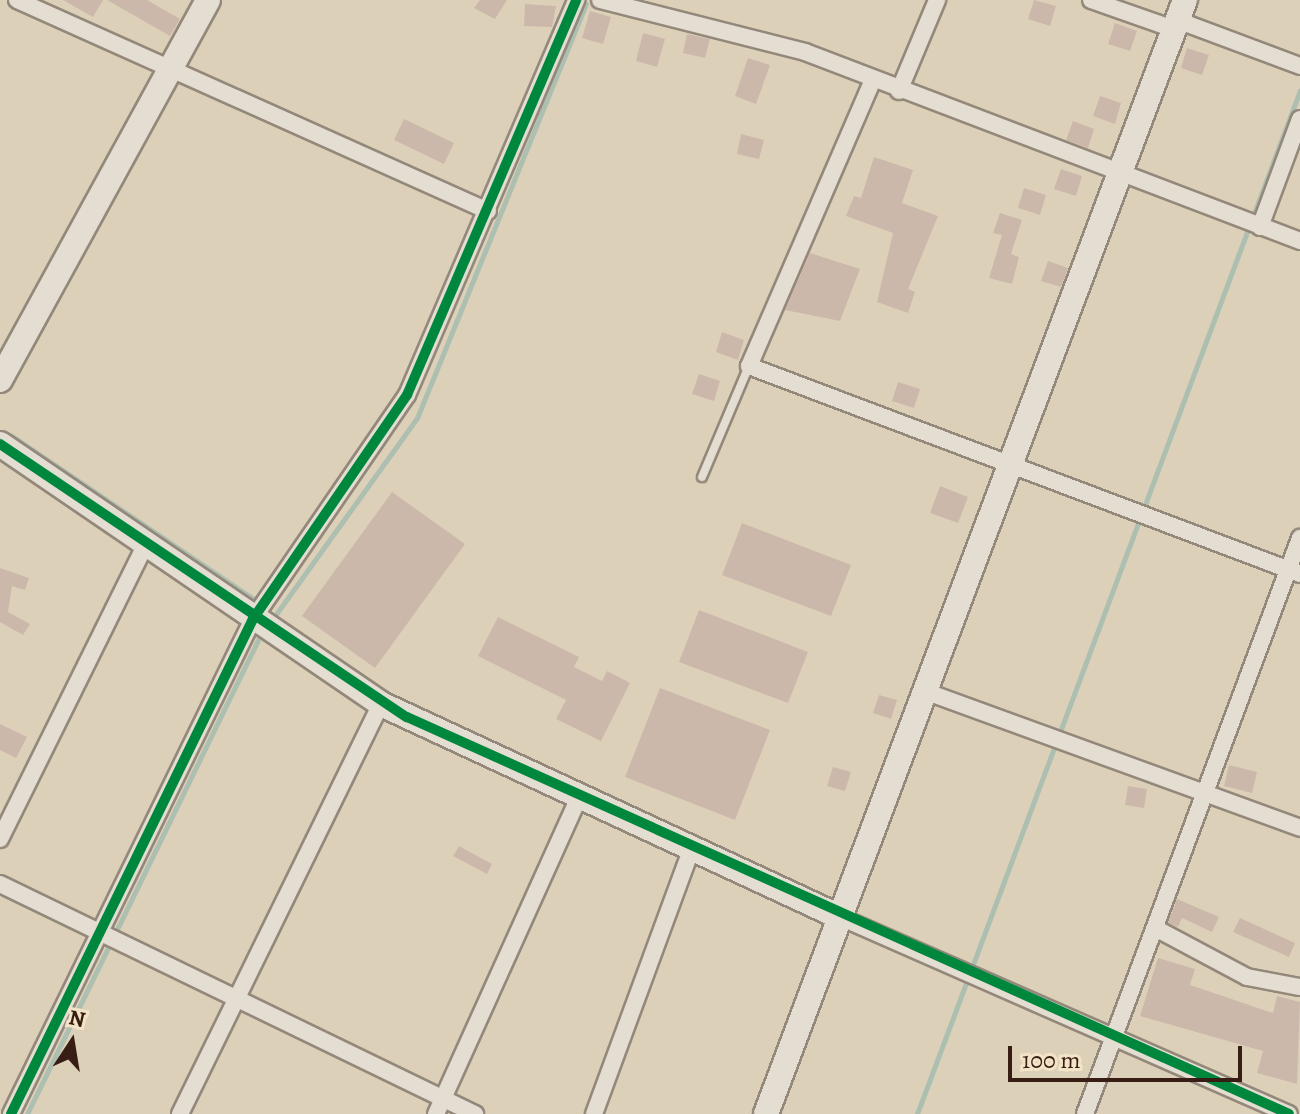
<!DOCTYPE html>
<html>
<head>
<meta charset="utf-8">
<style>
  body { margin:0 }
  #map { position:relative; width:1300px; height:1114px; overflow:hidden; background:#ddd0b8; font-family:Alegreya,serif }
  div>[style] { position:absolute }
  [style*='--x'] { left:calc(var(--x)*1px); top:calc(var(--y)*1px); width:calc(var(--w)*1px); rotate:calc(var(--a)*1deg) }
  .stream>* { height:5px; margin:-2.5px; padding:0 2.5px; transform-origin:2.5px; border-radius:2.5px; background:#adbfb0 }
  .building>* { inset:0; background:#ccb8aa }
  .roads { filter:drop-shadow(2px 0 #93887a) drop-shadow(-2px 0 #93887a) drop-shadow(0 2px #93887a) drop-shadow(0 -2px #93887a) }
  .lane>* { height:8px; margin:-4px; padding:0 4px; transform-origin:4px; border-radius:4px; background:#e4ddd1 }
  .street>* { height:16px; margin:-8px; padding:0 8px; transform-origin:8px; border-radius:8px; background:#e4ddd1 }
  .secondary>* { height:24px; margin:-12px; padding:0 12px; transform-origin:12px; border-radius:12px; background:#e4ddd1 }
  .cycleway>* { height:10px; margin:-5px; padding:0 5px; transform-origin:5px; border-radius:5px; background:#00873e }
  span { translate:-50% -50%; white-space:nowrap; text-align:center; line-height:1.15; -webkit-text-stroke:8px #f3e4c7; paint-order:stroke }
  .north { position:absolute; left:32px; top:1002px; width:80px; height:80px; -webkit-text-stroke:6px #f3e4c7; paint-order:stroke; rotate:12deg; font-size:22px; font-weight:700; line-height:32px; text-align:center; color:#371d14 }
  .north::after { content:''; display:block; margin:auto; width:28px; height:36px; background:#371d14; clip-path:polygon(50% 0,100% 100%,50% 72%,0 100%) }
  .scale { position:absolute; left:1008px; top:1046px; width:234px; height:36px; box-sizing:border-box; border:4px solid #371d14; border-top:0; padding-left:10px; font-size:24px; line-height:28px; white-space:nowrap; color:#371d14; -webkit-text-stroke:6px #f3e4c7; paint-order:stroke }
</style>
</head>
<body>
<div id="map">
  <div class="stream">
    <i style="--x:12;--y:436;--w:292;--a:34"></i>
    <i style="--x:274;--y:617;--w:245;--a:-54.3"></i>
    <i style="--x:417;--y:418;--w:447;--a:-67.8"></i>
    <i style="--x:27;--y:1114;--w:530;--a:-64.02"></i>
    <i style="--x:917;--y:1114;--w:1093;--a:-69.49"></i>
  </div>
  <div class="building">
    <i style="clip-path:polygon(63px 0,103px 0,93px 17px)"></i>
    <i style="clip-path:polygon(107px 0,147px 0,180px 19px,170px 36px)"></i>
    <i style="clip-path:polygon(480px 0,507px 0,495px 19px,474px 8px)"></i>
    <i style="clip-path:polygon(1034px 0,1056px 6px,1050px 26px,1028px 19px)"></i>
    <i style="clip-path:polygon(525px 4px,556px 6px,552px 27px,524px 26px)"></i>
    <i style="clip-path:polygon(590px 11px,611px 17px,603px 44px,582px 38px)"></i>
    <i style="clip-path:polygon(1115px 23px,1137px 31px,1130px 51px,1108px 44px)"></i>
    <i style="clip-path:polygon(643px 33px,665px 39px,657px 67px,636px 61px)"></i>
    <i style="clip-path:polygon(687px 34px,710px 39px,705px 58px,683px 53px)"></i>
    <i style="clip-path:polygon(1187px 48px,1209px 55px,1202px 75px,1181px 68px)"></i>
    <i style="clip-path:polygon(748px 58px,770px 65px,756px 104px,735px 96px)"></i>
    <i style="clip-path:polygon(1100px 96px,1121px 103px,1115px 124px,1093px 116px)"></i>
    <i style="clip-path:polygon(404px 119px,454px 143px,444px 164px,394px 140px)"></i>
    <i style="clip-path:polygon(1073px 121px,1094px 129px,1088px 148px,1066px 140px)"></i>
    <i style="clip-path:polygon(741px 134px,764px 140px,759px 159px,737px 154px)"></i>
    <i style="clip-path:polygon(874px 157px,913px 170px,902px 203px,938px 216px,908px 289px,915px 292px,908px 313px,877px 302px,893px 233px,846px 216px,854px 196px,861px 198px)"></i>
    <i style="clip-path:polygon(1061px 169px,1082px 176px,1076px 196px,1054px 189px)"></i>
    <i style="clip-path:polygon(1024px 188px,1046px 195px,1040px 215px,1018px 208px)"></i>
    <i style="clip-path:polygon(1000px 213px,1022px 220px,1011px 254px,1019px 257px,1012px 284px,989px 278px,1002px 235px,993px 233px)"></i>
    <i style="clip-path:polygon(810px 253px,860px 269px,840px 321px,785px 310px)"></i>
    <i style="clip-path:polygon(1048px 261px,1068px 268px,1061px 287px,1041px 281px)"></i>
    <i style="clip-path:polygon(722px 332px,744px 340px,738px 360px,716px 352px)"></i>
    <i style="clip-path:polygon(699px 374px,720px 381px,714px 401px,692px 394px)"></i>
    <i style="clip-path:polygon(898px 382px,920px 389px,914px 408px,892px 401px)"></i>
    <i style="clip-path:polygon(940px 486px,968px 497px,958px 523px,930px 513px)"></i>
    <i style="clip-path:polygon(392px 492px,465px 544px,375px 668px,302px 616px)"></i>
    <i style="clip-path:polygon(742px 523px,851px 565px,831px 616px,722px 575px)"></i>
    <i style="clip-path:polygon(0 568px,29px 578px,25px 590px,12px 586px,8px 612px,30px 624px,23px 635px,0 622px)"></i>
    <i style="clip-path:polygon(699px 610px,808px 652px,788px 703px,679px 662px)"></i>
    <i style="clip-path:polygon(498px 617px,579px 657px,574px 667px,602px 681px,607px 671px,630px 683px,601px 741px,556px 719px,566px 700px,478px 656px)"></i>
    <i style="clip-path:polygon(660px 688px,770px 730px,735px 820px,625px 777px)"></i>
    <i style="clip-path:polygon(879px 695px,897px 700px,891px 719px,873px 713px)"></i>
    <i style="clip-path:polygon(0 724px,27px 737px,16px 758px,0 750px)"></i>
    <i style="clip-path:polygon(1229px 765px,1257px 772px,1252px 793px,1224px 786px)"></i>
    <i style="clip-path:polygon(833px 767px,851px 772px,845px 791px,827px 786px)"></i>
    <i style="clip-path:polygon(1128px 786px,1147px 789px,1144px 808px,1125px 805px)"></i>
    <i style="clip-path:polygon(459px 846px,492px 864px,487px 874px,453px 856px)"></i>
    <i style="clip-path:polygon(1177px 899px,1219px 917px,1212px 932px,1182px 918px,1178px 927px,1168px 923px)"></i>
    <i style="clip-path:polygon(1240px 918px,1295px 943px,1289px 957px,1233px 932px)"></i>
    <i style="clip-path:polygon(1158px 958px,1195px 969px,1190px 985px,1273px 1013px,1277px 996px,1300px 1002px,1297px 1084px,1257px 1073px,1263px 1051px,1140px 1016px)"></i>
  </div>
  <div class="roads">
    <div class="lane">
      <i style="--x:702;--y:477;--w:121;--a:-67.1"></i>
    </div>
    <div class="street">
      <i style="--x:17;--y:0;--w:516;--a:24.13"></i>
      <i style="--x:600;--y:0;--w:211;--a:14.2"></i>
      <i style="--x:805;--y:52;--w:530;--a:20.9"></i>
      <i style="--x:1091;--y:0;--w:88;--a:19.3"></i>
      <i style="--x:1177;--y:20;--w:131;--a:20.5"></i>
      <i style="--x:872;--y:82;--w:309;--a:113.4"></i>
      <i style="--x:749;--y:366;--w:589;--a:20.68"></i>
      <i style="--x:899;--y:91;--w:99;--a:-67.3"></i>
      <i style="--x:1260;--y:227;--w:115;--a:-69.7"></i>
      <i style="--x:927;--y:692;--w:397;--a:20"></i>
      <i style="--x:0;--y:839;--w:327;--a:-63.7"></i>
      <i style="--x:0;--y:884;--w:528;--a:25.84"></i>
      <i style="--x:842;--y:918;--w:488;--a:23.7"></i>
      <i style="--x:1157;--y:929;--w:102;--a:28.1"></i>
      <i style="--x:1247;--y:977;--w:54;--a:10.7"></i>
      <i style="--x:11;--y:1114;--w:551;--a:-63.95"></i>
      <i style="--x:253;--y:619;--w:272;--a:-55.5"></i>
      <i style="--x:407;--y:395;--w:430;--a:-66.8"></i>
      <i style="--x:180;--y:1114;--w:457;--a:-63.9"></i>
      <i style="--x:436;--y:1114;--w:348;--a:-65.7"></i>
      <i style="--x:594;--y:1114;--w:281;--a:-69.8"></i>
      <i style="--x:1085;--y:1114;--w:615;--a:-69.53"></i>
    </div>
    <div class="secondary">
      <i style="--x:0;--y:380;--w:433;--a:-61.3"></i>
      <i style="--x:0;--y:444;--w:461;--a:34.3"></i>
      <i style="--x:381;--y:704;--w:508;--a:24.9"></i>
      <i style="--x:766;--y:1114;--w:1190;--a:-69.39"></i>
    </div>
  </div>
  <div class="cycleway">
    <i style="--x:0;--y:444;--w:490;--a:33.9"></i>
    <i style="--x:407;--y:717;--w:967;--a:24.23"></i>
    <i style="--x:11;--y:1114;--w:551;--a:-63.95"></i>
    <i style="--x:253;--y:619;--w:272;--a:-55.5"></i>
    <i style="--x:407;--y:395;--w:430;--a:-66.8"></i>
  </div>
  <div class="north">N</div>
  <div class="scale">100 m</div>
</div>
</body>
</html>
